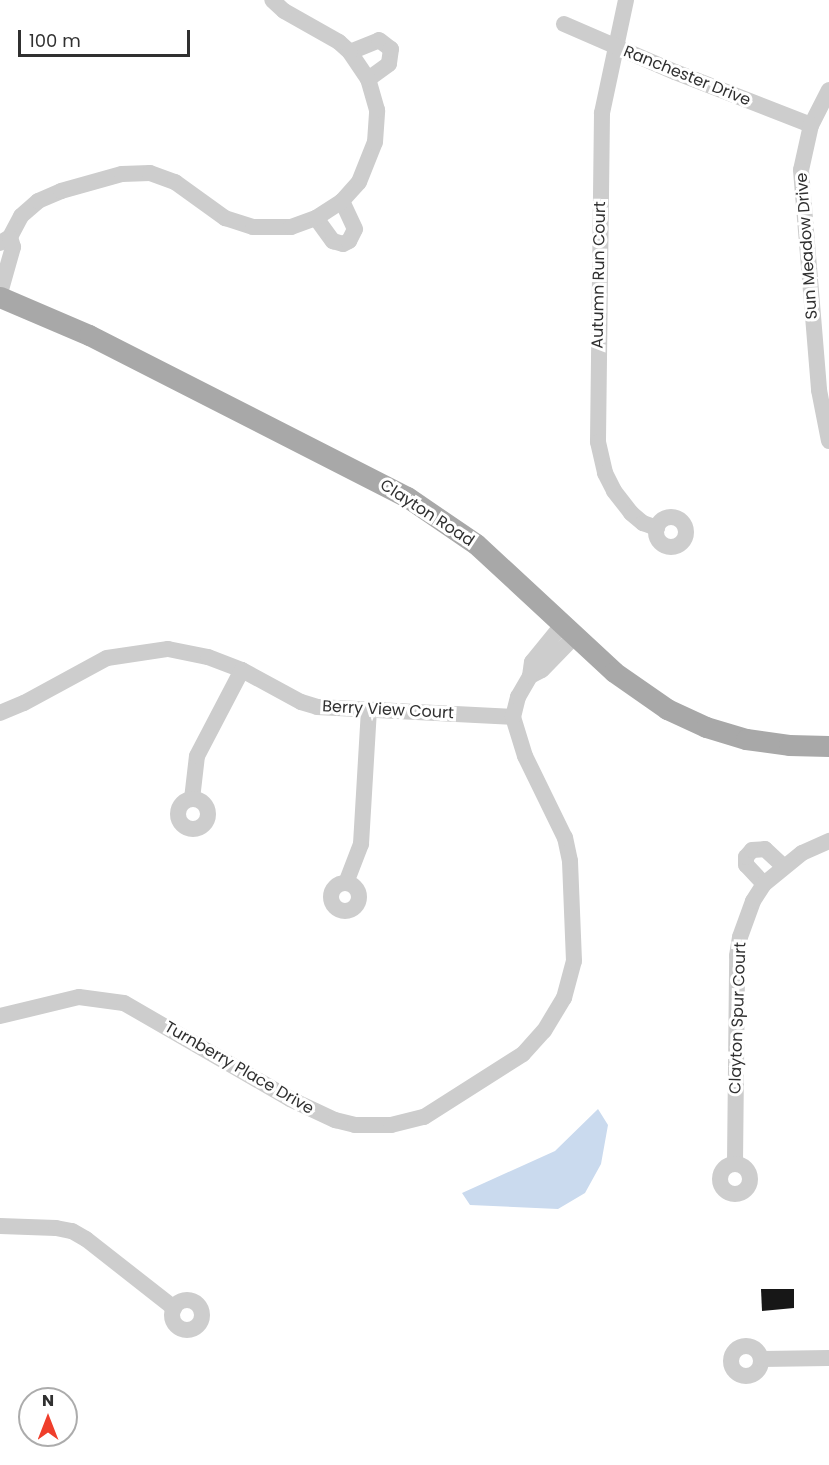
<!DOCTYPE html>
<html>
<head>
<meta charset="utf-8">
<style>
  body { margin:0 }
  #map { position:relative; width:829px; height:1465px; overflow:hidden; background:#fff; font-family:Poppins,sans-serif }
  div>[style] { position:absolute }
  [style*='--x'] { left:calc(var(--x)*1px); top:calc(var(--y)*1px); width:calc(var(--w)*1px); rotate:calc(var(--a)*1deg) }
  .water>* { inset:0; background:#cadaee }
  .building>* { inset:0; background:#171717 }
  .minor>* { height:16px; margin:-8px; padding:0 8px; transform-origin:8px; border-radius:8px; background:#cdcdcd }
  .minor>.ring { margin:-8px; padding:0; box-sizing:content-box; background:none; border:16px solid #cdcdcd; border-radius:50% }
  .major>* { height:21px; margin:-10.5px; padding:0 10.5px; transform-origin:10.5px; border-radius:10.5px; background:#a8a8a8 }
  span { translate:-50% -50%; white-space:nowrap; text-align:center; line-height:1.15; -webkit-text-stroke:6px #fff; paint-order:stroke }
  .street-label { font-size:16px; color:#303030 }
  .north { position:absolute; left:18px; top:1387px; width:60px; height:60px; box-sizing:border-box; background:#fff; border:2px solid #acacac; border-radius:50%; rotate:0deg; font-size:16px; font-weight:700; line-height:24px; text-align:center; color:#303030 }
  .north::after { content:''; display:block; margin:auto; width:21px; height:27px; background:#ef3e2b; clip-path:polygon(50% 0,100% 100%,50% 72%,0 100%) }
  .scale { position:absolute; left:18px; top:30px; width:172px; height:27px; box-sizing:border-box; border:3px solid #303030; border-top:0; padding-left:8px; font-size:18px; line-height:21px; white-space:nowrap; color:#303030; -webkit-text-stroke:4px #fff; paint-order:stroke }
</style>
</head>
<body>
<div id="map">
  <div class="water">
    <i style="clip-path:polygon(598px 1109px,608px 1125px,601px 1164px,585px 1193px,558px 1209px,470px 1205px,462px 1193px,555px 1151px)"></i>
  </div>
  <div class="building">
    <i style="clip-path:polygon(761px 1289px,794px 1289px,794px 1308px,762px 1311px)"></i>
  </div>
  <div class="minor">
    <i style="--x:626;--y:0;--w:116;--a:102"></i>
    <i style="--x:602;--y:113;--w:329;--a:90.7"></i>
    <i style="--x:598;--y:442;--w:32;--a:77"></i>
    <i style="--x:605;--y:473;--w:20;--a:63"></i>
    <i style="--x:614;--y:491;--w:28;--a:52"></i>
    <i style="--x:631;--y:513;--w:16;--a:40"></i>
    <i style="--x:643;--y:523;--w:15;--a:20"></i>
    <i style="--x:564;--y:24;--w:121;--a:23.4"></i>
    <i style="--x:675;--y:72;--w:146;--a:21.3"></i>
    <i style="--x:350;--y:52;--w:31;--a:-22"></i>
    <i style="--x:379;--y:40;--w:15;--a:37"></i>
    <i style="--x:391;--y:49;--w:15;--a:98"></i>
    <i style="--x:389;--y:64;--w:26;--a:144"></i>
    <i style="--x:829;--y:90;--w:39;--a:117"></i>
    <i style="--x:811;--y:125;--w:46;--a:102.5"></i>
    <i style="--x:801;--y:170;--w:221;--a:85.3"></i>
    <i style="--x:819;--y:390;--w:52;--a:78.9"></i>
    <i style="--x:316;--y:218;--w:29;--a:54"></i>
    <i style="--x:333;--y:241;--w:10;--a:17"></i>
    <i style="--x:343;--y:244;--w:7;--a:-27"></i>
    <i style="--x:349;--y:241;--w:13;--a:-63"></i>
    <i style="--x:355;--y:229;--w:31;--a:-115"></i>
    <i style="--x:0;--y:243;--w:12;--a:-31"></i>
    <i style="--x:10;--y:237;--w:24;--a:-62"></i>
    <i style="--x:21;--y:216;--w:23;--a:-41"></i>
    <i style="--x:38;--y:201;--w:25;--a:-23"></i>
    <i style="--x:61;--y:191;--w:63;--a:-15.6"></i>
    <i style="--x:122;--y:174;--w:28;--a:-2"></i>
    <i style="--x:150;--y:173;--w:27;--a:20"></i>
    <i style="--x:175;--y:182;--w:62;--a:35.8"></i>
    <i style="--x:225;--y:218;--w:29;--a:18"></i>
    <i style="--x:253;--y:227;--w:38;--a:0"></i>
    <i style="--x:291;--y:227;--w:27;--a:-20"></i>
    <i style="--x:316;--y:218;--w:31;--a:-33"></i>
    <i style="--x:342;--y:201;--w:25;--a:-48"></i>
    <i style="--x:359;--y:182;--w:43;--a:-68.2"></i>
    <i style="--x:375;--y:142;--w:32;--a:-86"></i>
    <i style="--x:377;--y:110;--w:32;--a:-106"></i>
    <i style="--x:368;--y:79;--w:32;--a:-124"></i>
    <i style="--x:350;--y:52;--w:15;--a:-138"></i>
    <i style="--x:339;--y:42;--w:63;--a:-150.6"></i>
    <i style="--x:284;--y:11;--w:16;--a:-137"></i>
    <i style="--x:0;--y:293;--w:48;--a:-74.2"></i>
    <i style="--x:13;--y:247;--w:10;--a:-107"></i>
    <i class="ring" style="left:656px;top:517px;width:14px;height:14px"></i>
    <i style="--x:530;--y:676;--w:13;--a:-27"></i>
    <i style="--x:542;--y:670;--w:47;--a:-45.9"></i>
    <i style="--x:0;--y:713;--w:26;--a:-23"></i>
    <i style="--x:24;--y:703;--w:94;--a:-28.5"></i>
    <i style="--x:107;--y:658;--w:62;--a:-8.4"></i>
    <i style="--x:168;--y:649;--w:41;--a:11.3"></i>
    <i style="--x:208;--y:657;--w:36;--a:21"></i>
    <i style="--x:242;--y:670;--w:67;--a:28.5"></i>
    <i style="--x:301;--y:702;--w:17;--a:17"></i>
    <i style="--x:317;--y:707;--w:196;--a:2.9"></i>
    <i style="--x:192;--y:799;--w:43;--a:-83.4"></i>
    <i style="--x:197;--y:756;--w:97;--a:-62.4"></i>
    <i class="ring" style="left:178px;top:799px;width:14px;height:14px"></i>
    <i style="--x:346;--y:883;--w:42;--a:-69"></i>
    <i style="--x:361;--y:844;--w:134;--a:-86.6"></i>
    <i class="ring" style="left:331px;top:883px;width:12px;height:12px"></i>
    <i style="--x:764;--y:884;--w:26;--a:-133"></i>
    <i style="--x:746;--y:865;--w:8;--a:-90"></i>
    <i style="--x:746;--y:857;--w:9;--a:-49"></i>
    <i style="--x:752;--y:850;--w:13;--a:-4"></i>
    <i style="--x:765;--y:849;--w:26;--a:43"></i>
    <i style="--x:0;--y:1016;--w:81;--a:-13.5"></i>
    <i style="--x:79;--y:997;--w:45;--a:7.6"></i>
    <i style="--x:124;--y:1003;--w:192;--a:30"></i>
    <i style="--x:290;--y:1099;--w:50;--a:25"></i>
    <i style="--x:335;--y:1120;--w:21;--a:14"></i>
    <i style="--x:355;--y:1125;--w:36;--a:0"></i>
    <i style="--x:391;--y:1125;--w:34;--a:-14"></i>
    <i style="--x:424;--y:1117;--w:117;--a:-32.5"></i>
    <i style="--x:523;--y:1054;--w:31;--a:-48"></i>
    <i style="--x:544;--y:1031;--w:39;--a:-59"></i>
    <i style="--x:564;--y:998;--w:38;--a:-75"></i>
    <i style="--x:574;--y:961;--w:100;--a:-92.3"></i>
    <i style="--x:570;--y:861;--w:24;--a:-102"></i>
    <i style="--x:565;--y:838;--w:91;--a:-116"></i>
    <i style="--x:525;--y:756;--w:41;--a:-107.1"></i>
    <i style="--x:513;--y:717;--w:21;--a:-76"></i>
    <i style="--x:518;--y:697;--w:24;--a:-60"></i>
    <i style="--x:530;--y:676;--w:14;--a:-82"></i>
    <i style="--x:532;--y:662;--w:49;--a:-50.8"></i>
    <i style="--x:735;--y:1163;--w:207;--a:-89.4"></i>
    <i style="--x:737;--y:956;--w:19;--a:-81"></i>
    <i style="--x:740;--y:937;--w:38;--a:-70"></i>
    <i style="--x:753;--y:901;--w:20;--a:-57"></i>
    <i style="--x:764;--y:884;--w:49;--a:-39.2"></i>
    <i style="--x:802;--y:853;--w:30;--a:-24"></i>
    <i class="ring" style="left:720px;top:1164px;width:14px;height:14px"></i>
    <i style="--x:0;--y:1226;--w:56;--a:2"></i>
    <i style="--x:56;--y:1228;--w:16;--a:11"></i>
    <i style="--x:72;--y:1231;--w:16;--a:30"></i>
    <i style="--x:86;--y:1239;--w:112;--a:38.1"></i>
    <i class="ring" style="left:172px;top:1300px;width:14px;height:14px"></i>
    <i class="ring" style="left:731px;top:1346px;width:14px;height:14px"></i>
    <i style="--x:761;--y:1359;--w:68;--a:-0.8"></i>
  </div>
  <div class="major">
    <i style="--x:0;--y:297;--w:97;--a:23.1"></i>
    <i style="--x:89;--y:335;--w:357;--a:27"></i>
    <i style="--x:407;--y:497;--w:83;--a:34.3"></i>
    <i style="--x:476;--y:544;--w:188;--a:42.8"></i>
    <i style="--x:614;--y:672;--w:65;--a:34.9"></i>
    <i style="--x:667;--y:709;--w:43;--a:24.8"></i>
    <i style="--x:706;--y:727;--w:42;--a:16.7"></i>
    <i style="--x:746;--y:739;--w:43;--a:7.9"></i>
    <i style="--x:789;--y:745;--w:40;--a:1.4"></i>
  </div>
  <div class="street-label">
    <span style="left:687px;top:76px;rotate:22deg">Ranchester Drive</span>
    <span style="left:807px;top:246px;rotate:-94deg">Sun Meadow Drive</span>
    <span style="left:599px;top:275px;rotate:-89deg">Autumn Run Court</span>
    <span style="left:427px;top:513px;rotate:33deg">Clayton Road</span>
    <span style="left:388px;top:710px;rotate:3deg">Berry View Court</span>
    <span style="left:738px;top:1018px;rotate:-88deg">Clayton Spur Court</span>
    <span style="left:239px;top:1068px;rotate:30deg">Turnberry Place Drive</span>
  </div>
  <div class="north">N</div>
  <div class="scale">100 m</div>
</div>
</body>
</html>
